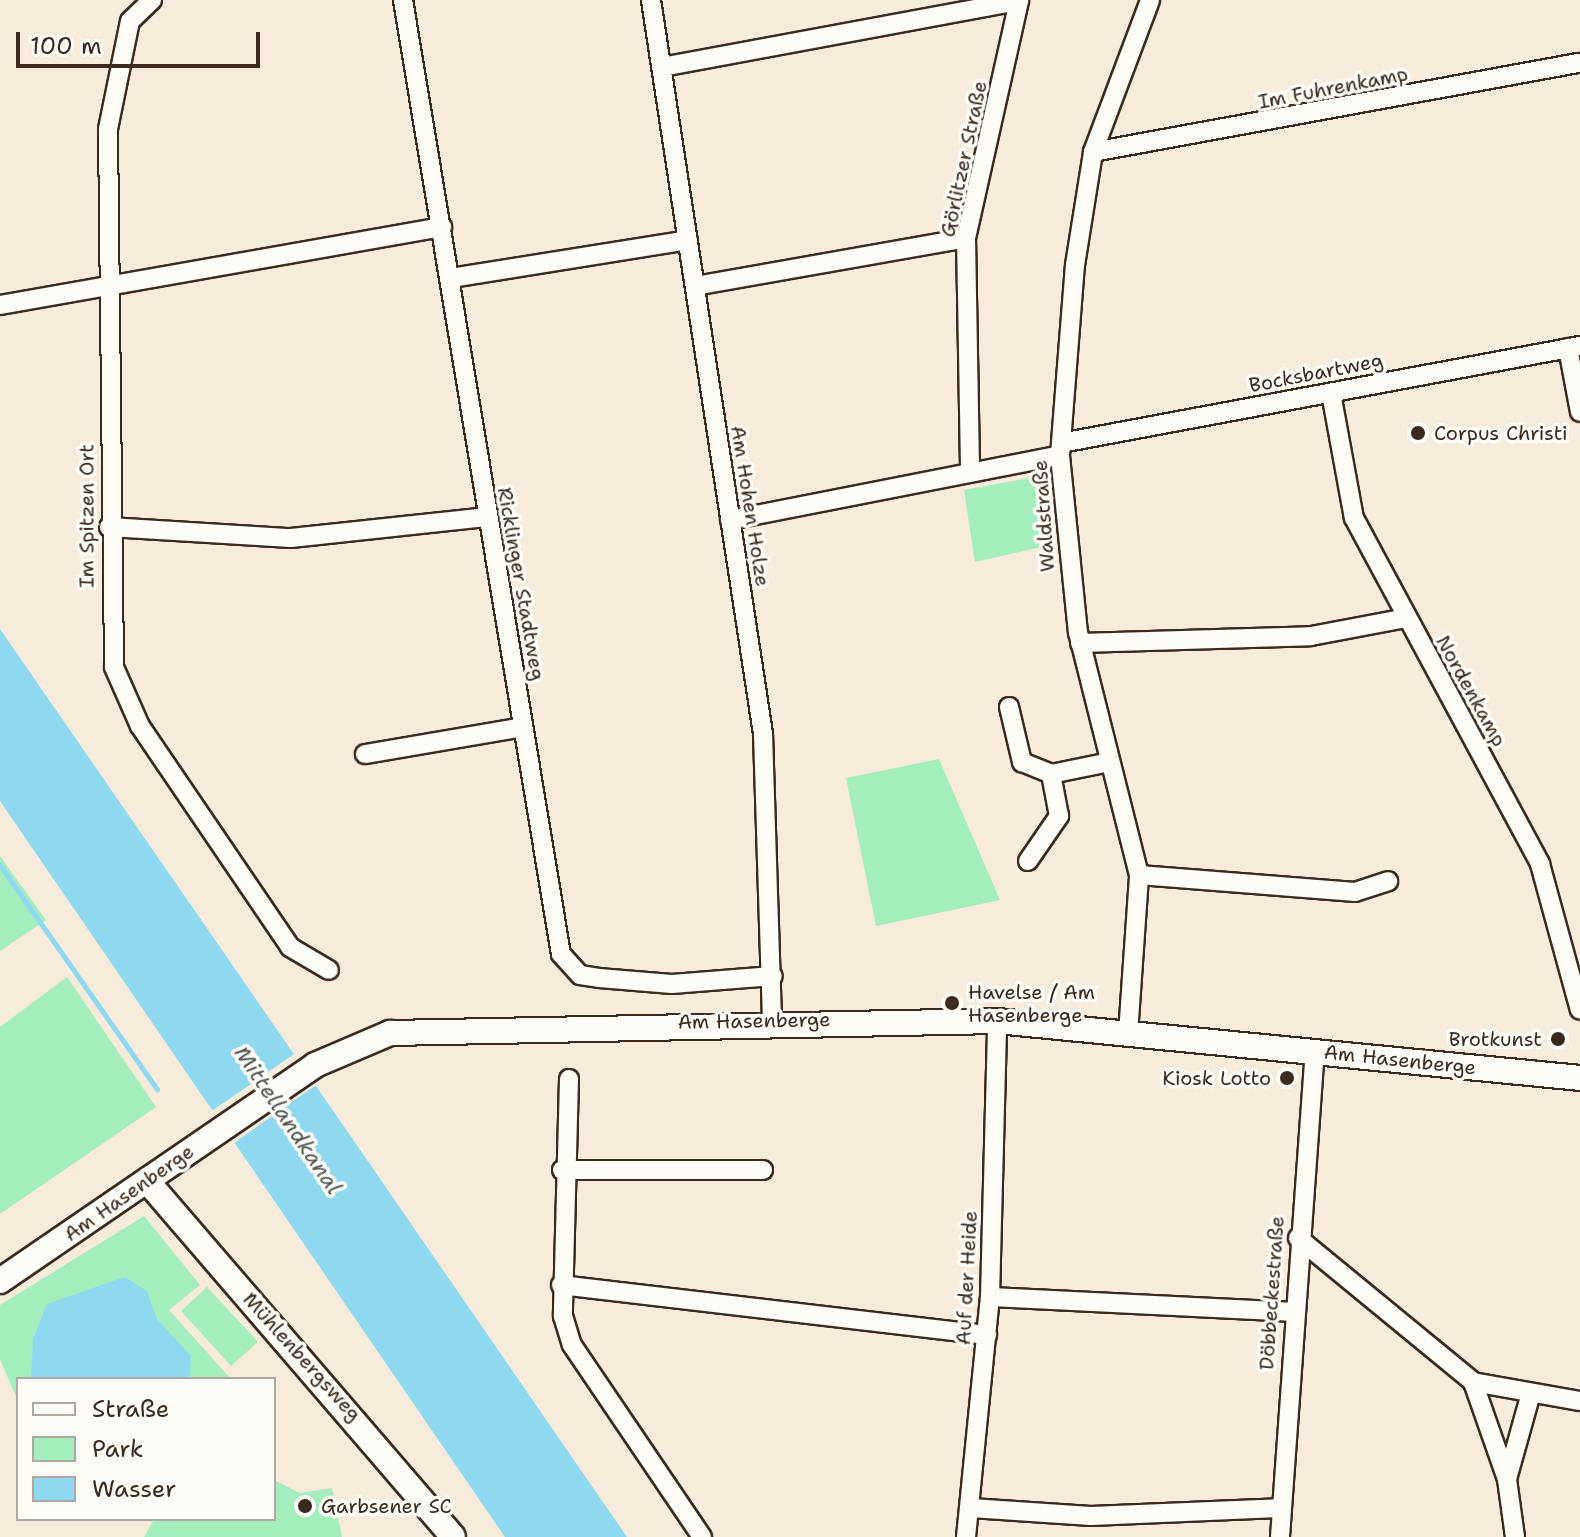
<!DOCTYPE html>
<html>
<head>
<meta charset="utf-8">
<style>
  body { margin:0 }
  #map { position:relative; width:1580px; height:1537px; overflow:hidden; background:#f7ebdb; font-family:"Shantell Sans",sans-serif }
  div>[style] { position:absolute }
  [style*='--x'] { left:calc(var(--x)*1px); top:calc(var(--y)*1px); width:calc(var(--w)*1px); rotate:calc(var(--a)*1deg) }
  .green>* { inset:0; background:#a4edbc }
  .water>* { inset:0; background:#8fd9f0 }
  .pier>* { inset:0; background:#f7ebdb }
  .stream>* { height:5px; margin:-2.5px; padding:0 2.5px; transform-origin:2.5px; border-radius:2.5px; background:#8fd9f0 }
  .roads { filter:drop-shadow(2px 0 #3b2a1e) drop-shadow(-2px 0 #3b2a1e) drop-shadow(0 2px #3b2a1e) drop-shadow(0 -2px #3b2a1e) }
  .minor>* { height:18px; margin:-9px; padding:0 9px; transform-origin:9px; border-radius:9px; background:#fdfcf7 }
  .tertiary>* { height:24px; margin:-12px; padding:0 12px; transform-origin:12px; border-radius:12px; background:#fdfcf7 }
  .dots>* { width:22px; height:22px; translate:-50% -50%; box-sizing:border-box; border:4px solid #fdfcf7; border-radius:50% }
  span { translate:-50% -50%; white-space:nowrap; text-align:center; line-height:1.15; -webkit-text-stroke:7px #fdfcf7; paint-order:stroke }
  .street-label { font-size:20px; color:#3b2a1e }
  .poi-label { font-size:20px; color:#3b2a1e }
  .left { translate:0 -50%; text-align:left }
  .right { translate:-100% -50%; text-align:right }
  .water-label { font-size:22px; color:#505652; font-style:italic }
  .legend { position:absolute; left:16px; top:1377px; width:260px; height:144px; box-sizing:border-box; background:#fdfcf7; border:2px solid #afa8a0; margin:0; padding:10px 14px; list-style:none; font-size:24px; color:#3b2a1e }
  .legend li { display:flex; align-items:center; gap:16px; height:40px }
  .legend b { width:40px; border:2px solid #afa8a0 }
  .scale { position:absolute; left:16px; top:32px; width:244px; height:36px; box-sizing:border-box; border:4px solid #3b2a1e; border-top:0; padding-left:10px; font-size:24px; line-height:28px; white-space:nowrap; color:#3b2a1e; -webkit-text-stroke:6px #fdfcf7; paint-order:stroke }
</style>
</head>
<body>
<div id="map">
  <div class="green">
    <i style="clip-path:polygon(1039px 476px,1046px 546px,975px 562px,964px 490px)"></i>
    <i style="clip-path:polygon(939px 759px,1000px 900px,876px 926px,846px 778px)"></i>
    <i style="clip-path:polygon(0 856px,46px 920px,0 951px)"></i>
    <i style="clip-path:polygon(67px 977px,156px 1107px,0 1214px,0 1027px)"></i>
    <i style="clip-path:polygon(144px 1216px,200px 1285px,169px 1310px,230px 1378px,18px 1379px,18px 1401px,0 1359px,0 1305px)"></i>
    <i style="clip-path:polygon(207px 1287px,258px 1342px,231px 1366px,181px 1311px)"></i>
    <i style="clip-path:polygon(274px 1480px,300px 1493px,332px 1488px,342px 1537px,144px 1537px,154px 1519px,274px 1519px)"></i>
  </div>
  <div class="water">
    <i style="clip-path:polygon(0 629px,365px 1157px,627px 1537px,505px 1537px,0 801px)"></i>
    <i style="clip-path:polygon(125px 1277px,147px 1291px,157px 1319px,191px 1356px,189px 1379px,31px 1379px,33px 1339px,47px 1304px)"></i>
  </div>
  <div class="pier">
    <i style="clip-path:polygon(297px 1052px,319px 1083px,231px 1145px,209px 1113px)"></i>
  </div>
  <div class="stream">
    <i style="--x:0;--y:865;--w:274;--a:55"></i>
  </div>
  <div class="roads">
    <div class="minor">
      <i style="--x:152;--y:0;--w:30;--a:136"></i>
      <i style="--x:130;--y:21;--w:110;--a:101.5"></i>
      <i style="--x:108;--y:129;--w:538;--a:89.36"></i>
      <i style="--x:114;--y:667;--w:64;--a:66.2"></i>
      <i style="--x:140;--y:726;--w:267;--a:55.8"></i>
      <i style="--x:290;--y:947;--w:45;--a:30.5"></i>
      <i style="--x:403;--y:0;--w:967;--a:80.6"></i>
      <i style="--x:561;--y:954;--w:28;--a:48"></i>
      <i style="--x:580;--y:975;--w:19;--a:9"></i>
      <i style="--x:599;--y:978;--w:73;--a:4.7"></i>
      <i style="--x:672;--y:984;--w:101;--a:-4.5"></i>
      <i style="--x:651;--y:0;--w:742;--a:81.32"></i>
      <i style="--x:763;--y:734;--w:287;--a:88.2"></i>
      <i style="--x:662;--y:67;--w:363;--a:-10.5"></i>
      <i style="--x:1019;--y:1;--w:243;--a:102.6"></i>
      <i style="--x:966;--y:238;--w:234;--a:89"></i>
      <i style="--x:1093;--y:152;--w:495;--a:-10.4"></i>
      <i style="--x:451;--y:278;--w:240;--a:-9.1"></i>
      <i style="--x:695;--y:286;--w:275;--a:-10"></i>
      <i style="--x:0;--y:305;--w:449;--a:-10"></i>
      <i style="--x:1568;--y:348;--w:65;--a:79.4"></i>
      <i style="--x:1331;--y:393;--w:127;--a:79.6"></i>
      <i style="--x:1354;--y:518;--w:393;--a:61.7"></i>
      <i style="--x:1540;--y:864;--w:151;--a:74.7"></i>
      <i style="--x:1061;--y:443;--w:528;--a:-10.59"></i>
      <i style="--x:730;--y:520;--w:336;--a:-11.1"></i>
      <i style="--x:109;--y:527;--w:182;--a:3.5"></i>
      <i style="--x:291;--y:538;--w:196;--a:-6.1"></i>
      <i style="--x:1080;--y:643;--w:231;--a:-1.7"></i>
      <i style="--x:1311;--y:636;--w:97;--a:-10.7"></i>
      <i style="--x:1009;--y:707;--w:57;--a:76.7"></i>
      <i style="--x:1022;--y:762;--w:31;--a:22"></i>
      <i style="--x:1051;--y:774;--w:60;--a:-11.5"></i>
      <i style="--x:365;--y:754;--w:160;--a:-9.7"></i>
      <i style="--x:1028;--y:861;--w:55;--a:-55.4"></i>
      <i style="--x:1059;--y:816;--w:43;--a:-100.8"></i>
      <i style="--x:1139;--y:875;--w:217;--a:4.5"></i>
      <i style="--x:1355;--y:892;--w:35;--a:-18"></i>
      <i style="--x:1128;--y:1034;--w:159;--a:-86"></i>
      <i style="--x:1139;--y:875;--w:250;--a:-104.1"></i>
      <i style="--x:1078;--y:633;--w:179;--a:-95.8"></i>
      <i style="--x:1060;--y:455;--w:191;--a:-85.5"></i>
      <i style="--x:1075;--y:265;--w:114;--a:-80.9"></i>
      <i style="--x:1093;--y:152;--w:162;--a:-69.4"></i>
      <i style="--x:569;--y:1079;--w:237;--a:91.5"></i>
      <i style="--x:563;--y:1316;--w:30;--a:73"></i>
      <i style="--x:572;--y:1345;--w:232;--a:55.9"></i>
      <i style="--x:562;--y:1170;--w:201;--a:0"></i>
      <i style="--x:1298;--y:1238;--w:227;--a:39.4"></i>
      <i style="--x:1473;--y:1382;--w:109;--a:10.1"></i>
      <i style="--x:561;--y:1285;--w:429;--a:6.7"></i>
      <i style="--x:990;--y:1297;--w:302;--a:2.8"></i>
      <i style="--x:1473;--y:1382;--w:103;--a:70.7"></i>
      <i style="--x:971;--y:1508;--w:120;--a:3.8"></i>
      <i style="--x:1091;--y:1516;--w:188;--a:-2.4"></i>
      <i style="--x:966;--y:1537;--w:241;--a:-84.3"></i>
      <i style="--x:990;--y:1297;--w:276;--a:-88.5"></i>
      <i style="--x:1280;--y:1537;--w:486;--a:-85.9"></i>
      <i style="--x:1515;--y:1537;--w:59;--a:-97.9"></i>
      <i style="--x:1507;--y:1479;--w:89;--a:-74.4"></i>
    </div>
    <div class="tertiary">
      <i style="--x:147;--y:1181;--w:469;--a:49.3"></i>
      <i style="--x:0;--y:1281;--w:382;--a:-34.4"></i>
      <i style="--x:315;--y:1065;--w:82;--a:-23.1"></i>
      <i style="--x:390;--y:1033;--w:607;--a:-1.13"></i>
      <i style="--x:997;--y:1021;--w:586;--a:5.58"></i>
    </div>
  </div>
  <div class="dots">
    <i style="left:1418px;top:433px;background:#3b2a1e"></i>
    <i style="left:952px;top:1003px;background:#3b2a1e"></i>
    <i style="left:1558px;top:1039px;background:#3b2a1e"></i>
    <i style="left:1287px;top:1078px;background:#3b2a1e"></i>
    <i style="left:305px;top:1506px;background:#3b2a1e"></i>
  </div>
  <div class="street-label">
    <span style="left:1333px;top:88px;rotate:-11deg">Im Fuhrenkamp</span>
    <span style="left:964px;top:159px;rotate:-78deg">Görlitzer Straße</span>
    <span style="left:1316px;top:373px;rotate:-11deg">Bocksbartweg</span>
    <span style="left:750px;top:506px;rotate:81deg">Am Hohen Holze</span>
    <span style="left:87px;top:516px;rotate:-90deg">Im Spitzen Ort</span>
    <span style="left:1044px;top:516px;rotate:-94deg">Waldstraße</span>
    <span style="left:521px;top:584px;rotate:80deg">Ricklinger Stadtweg</span>
    <span style="left:1471px;top:691px;rotate:61deg">Nordenkamp</span>
    <span style="left:754px;top:1021px;rotate:-1deg">Am Hasenberge</span>
    <span style="left:1400px;top:1060px;rotate:6deg">Am Hasenberge</span>
    <span style="left:129px;top:1193px;rotate:-35deg">Am Hasenberge</span>
    <span style="left:967px;top:1278px;rotate:-87deg">Auf der Heide</span>
    <span style="left:1272px;top:1293px;rotate:-86deg">Döbbeckestraße</span>
    <span style="left:302px;top:1357px;rotate:48deg">Mühlenbergsweg</span>
  </div>
  <div class="poi-label">
    <span class="left" style="left:1434px;top:433px">Corpus Christi</span>
    <span class="left" style="left:968px;top:1004px">Havelse / Am<br>Hasenberge</span>
    <span class="right" style="left:1542px;top:1039px">Brotkunst</span>
    <span class="right" style="left:1271px;top:1078px">Kiosk Lotto</span>
    <span class="left" style="left:321px;top:1506px">Garbsener SC</span>
  </div>
  <div class="water-label">
    <span style="left:288px;top:1120px;rotate:56deg">Mittellandkanal</span>
  </div>
  <ul class="legend">
  <li><b style="height:10px;background:#fdfcf7"></b>Straße</li>
  <li><b style="height:22px;background:#a4edbc"></b>Park</li>
  <li><b style="height:22px;background:#8fd9f0"></b>Wasser</li>
  </ul>
  <div class="scale">100 m</div>
</div>
</body>
</html>
